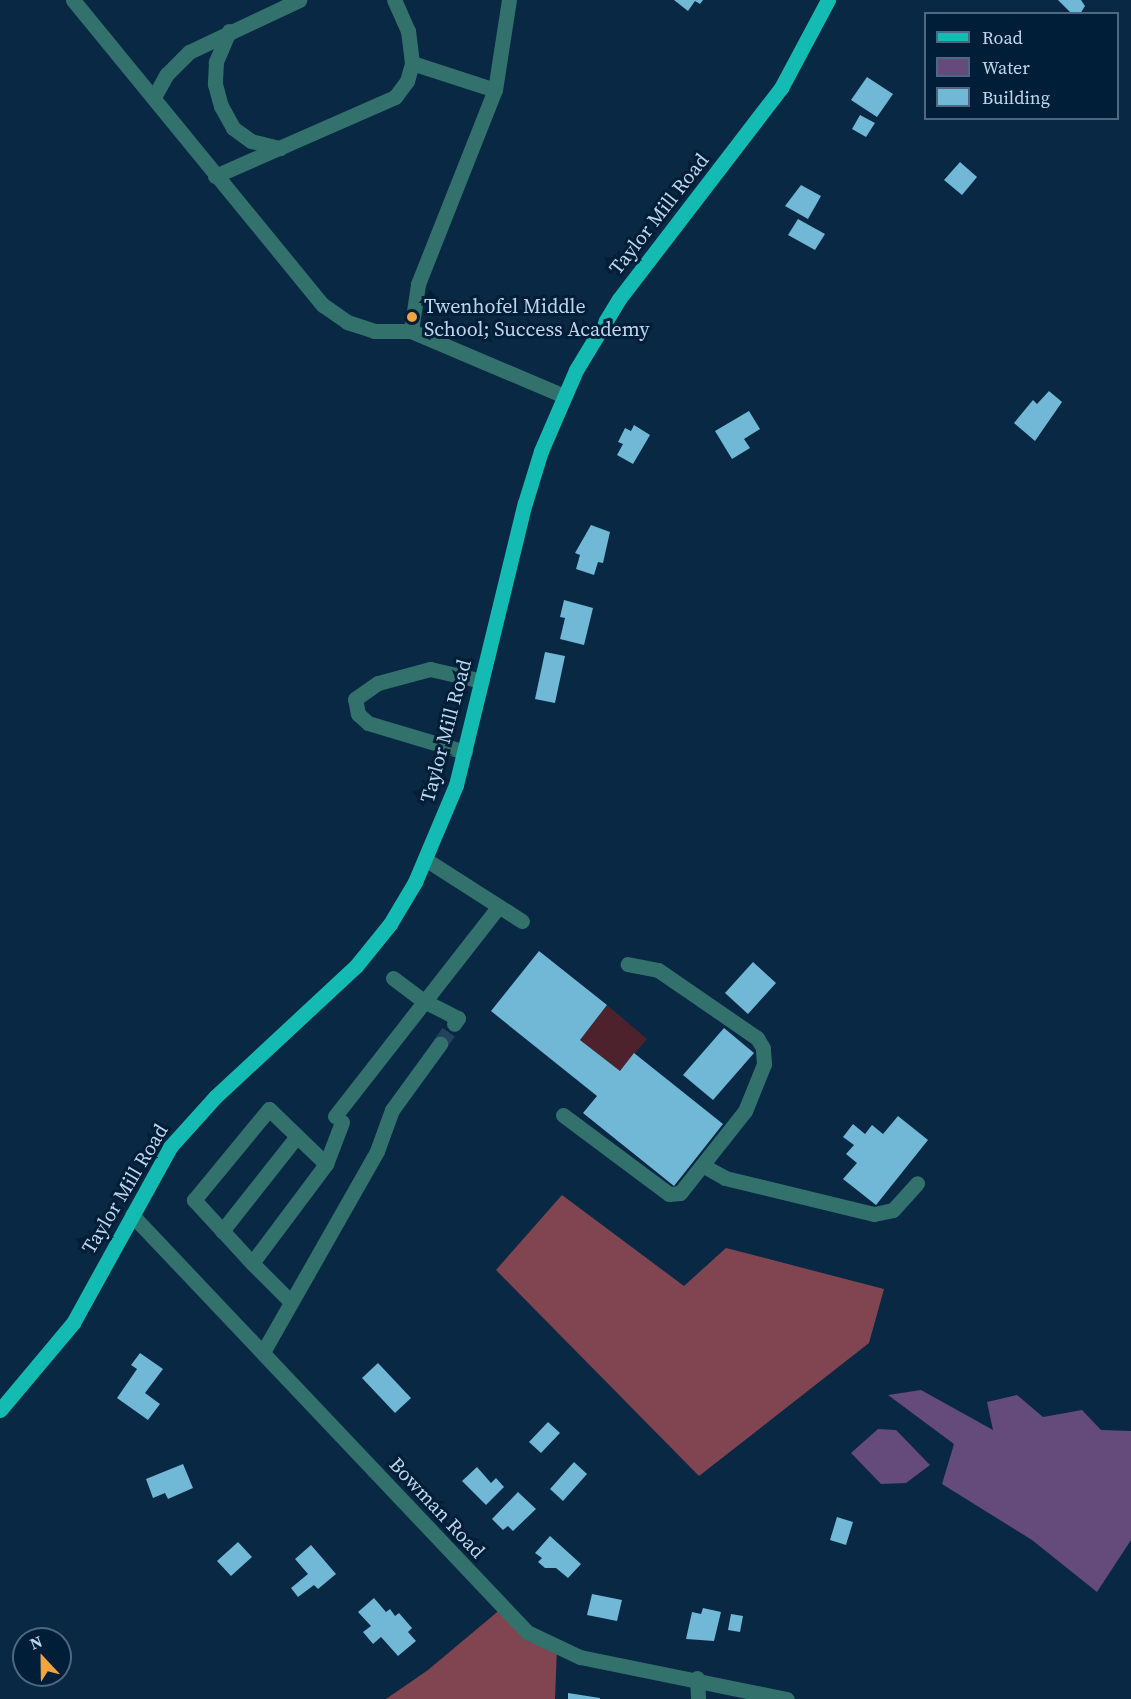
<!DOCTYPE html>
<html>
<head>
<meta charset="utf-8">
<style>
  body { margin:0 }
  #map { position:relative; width:1131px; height:1699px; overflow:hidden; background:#082843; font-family:"Source Serif 4",serif }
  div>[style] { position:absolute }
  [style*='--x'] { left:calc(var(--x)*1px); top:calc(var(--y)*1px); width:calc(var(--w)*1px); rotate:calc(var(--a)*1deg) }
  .green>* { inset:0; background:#4e222c }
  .forest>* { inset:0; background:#814551 }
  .water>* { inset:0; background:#654b7c }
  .building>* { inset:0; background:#71b7d6 }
  .minor-tunnel>* { height:15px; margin-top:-7.5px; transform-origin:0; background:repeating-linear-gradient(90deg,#24425c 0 15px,transparent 0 23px) }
  .minor>* { height:15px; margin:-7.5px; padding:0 7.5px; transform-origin:7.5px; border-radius:7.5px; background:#33716c }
  .major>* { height:15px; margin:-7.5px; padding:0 7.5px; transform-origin:7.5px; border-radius:7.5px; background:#14bbb2 }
  .dots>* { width:16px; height:16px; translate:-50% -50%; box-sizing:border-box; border:3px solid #001e38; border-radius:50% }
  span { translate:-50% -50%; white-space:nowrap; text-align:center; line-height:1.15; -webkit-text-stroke:6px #001e38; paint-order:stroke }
  .street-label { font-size:20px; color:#c0d6ec }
  .poi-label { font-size:20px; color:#c0d6ec }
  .left { translate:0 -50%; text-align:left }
  .legend { position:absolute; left:924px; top:12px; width:195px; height:108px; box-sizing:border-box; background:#001e38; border:2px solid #4d6880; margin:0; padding:8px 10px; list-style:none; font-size:18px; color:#c0d6ec }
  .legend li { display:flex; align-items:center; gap:12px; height:30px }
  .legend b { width:30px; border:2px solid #4d6880 }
  .north { position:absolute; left:12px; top:1627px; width:60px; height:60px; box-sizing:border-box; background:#001e38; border:2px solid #4d6880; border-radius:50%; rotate:338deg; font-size:16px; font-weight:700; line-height:24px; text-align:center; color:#c0d6ec }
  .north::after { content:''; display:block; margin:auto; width:21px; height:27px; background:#f3a442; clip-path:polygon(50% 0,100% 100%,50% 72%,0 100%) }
</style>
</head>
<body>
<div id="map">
  <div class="green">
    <i style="clip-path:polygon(607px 1005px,647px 1039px,620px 1071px,580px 1040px)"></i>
  </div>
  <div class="forest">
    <i style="clip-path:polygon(562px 1195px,684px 1286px,726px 1248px,884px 1289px,869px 1343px,699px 1476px,496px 1270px)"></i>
    <i style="clip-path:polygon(502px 1608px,557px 1649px,555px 1699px,386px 1699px,428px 1670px)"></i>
  </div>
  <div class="water">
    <i style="clip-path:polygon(921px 1390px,993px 1430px,987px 1402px,1017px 1395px,1043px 1417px,1082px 1410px,1101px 1430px,1131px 1431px,1131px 1540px,1097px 1592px,1032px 1540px,942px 1484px,954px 1444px,888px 1395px)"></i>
    <i style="clip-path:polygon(878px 1429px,896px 1430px,930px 1465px,906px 1483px,881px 1484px,851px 1453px)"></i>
  </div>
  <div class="building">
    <i style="clip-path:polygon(674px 0,703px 0,700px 4px,695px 1px,688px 11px)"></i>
    <i style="clip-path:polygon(1058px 0,1081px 0,1085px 6px,1080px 14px,1072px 14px)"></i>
    <i style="clip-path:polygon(867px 77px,893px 94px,877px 117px,851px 100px)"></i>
    <i style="clip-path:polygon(860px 115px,875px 123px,866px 137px,852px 129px)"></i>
    <i style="clip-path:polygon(960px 162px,977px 177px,962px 195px,944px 180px)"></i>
    <i style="clip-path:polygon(801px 185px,821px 196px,808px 219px,785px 206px)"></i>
    <i style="clip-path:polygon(798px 219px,825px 234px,815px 250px,788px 235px)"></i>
    <i style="clip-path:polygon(1049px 391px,1062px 402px,1035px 441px,1014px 423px,1033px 400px,1037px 404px)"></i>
    <i style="clip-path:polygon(749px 411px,760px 429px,744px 439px,750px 448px,732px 459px,715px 431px)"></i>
    <i style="clip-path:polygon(634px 425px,650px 435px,633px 464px,617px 455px,623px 444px,618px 442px,625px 428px,631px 431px)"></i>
    <i style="clip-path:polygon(591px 525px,610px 532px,603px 563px,598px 562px,594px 575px,576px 569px,580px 555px,575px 553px)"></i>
    <i style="clip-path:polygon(564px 600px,593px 608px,584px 645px,560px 639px,565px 618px,560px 617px)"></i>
    <i style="clip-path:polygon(545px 652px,565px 656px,555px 703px,535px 699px)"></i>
    <i style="clip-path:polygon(539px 951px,607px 1005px,580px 1040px,620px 1071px,634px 1053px,723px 1124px,674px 1186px,583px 1113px,597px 1096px,491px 1011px)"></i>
    <i style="clip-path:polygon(753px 962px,776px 983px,748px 1014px,725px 993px)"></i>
    <i style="clip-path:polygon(724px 1028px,754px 1053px,713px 1100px,683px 1075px)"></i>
    <i style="clip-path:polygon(898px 1116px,928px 1140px,876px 1205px,843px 1179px,857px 1163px,846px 1154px,854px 1145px,843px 1137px,853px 1124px,865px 1134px,872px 1125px,883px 1134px)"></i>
    <i style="clip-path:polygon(140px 1353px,163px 1369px,145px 1393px,160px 1404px,148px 1420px,117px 1398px,137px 1369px,131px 1365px)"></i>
    <i style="clip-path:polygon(378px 1363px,411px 1398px,395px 1413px,362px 1378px)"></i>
    <i style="clip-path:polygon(548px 1422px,560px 1433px,541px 1453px,529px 1442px)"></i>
    <i style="clip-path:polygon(574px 1462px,587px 1474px,563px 1501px,550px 1489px)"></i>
    <i style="clip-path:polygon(183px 1464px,193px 1488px,168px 1499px,165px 1493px,153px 1498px,146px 1479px)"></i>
    <i style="clip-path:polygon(477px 1467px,491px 1483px,496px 1478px,504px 1487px,486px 1505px,462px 1481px)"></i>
    <i style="clip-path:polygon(518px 1492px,536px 1509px,513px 1531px,508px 1526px,503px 1530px,492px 1519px)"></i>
    <i style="clip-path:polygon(837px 1517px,853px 1522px,846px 1545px,830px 1540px)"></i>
    <i style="clip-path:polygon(550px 1536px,581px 1564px,568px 1578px,556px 1568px,545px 1568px,538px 1562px,542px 1558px,535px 1553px)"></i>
    <i style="clip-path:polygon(238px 1542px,252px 1557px,231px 1576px,217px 1561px)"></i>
    <i style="clip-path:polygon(311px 1545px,336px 1574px,318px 1589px,314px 1585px,298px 1597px,291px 1588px,308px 1574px,295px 1559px)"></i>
    <i style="clip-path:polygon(592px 1594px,622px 1600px,617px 1621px,587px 1615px)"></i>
    <i style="clip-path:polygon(374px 1598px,386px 1612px,390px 1609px,395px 1616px,399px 1613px,412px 1628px,408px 1632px,416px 1641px,398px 1656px,381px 1637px,373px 1644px,363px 1632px,371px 1626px,358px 1612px)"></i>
    <i style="clip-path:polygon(703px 1608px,721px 1612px,714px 1641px,686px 1639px,692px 1612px,701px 1614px)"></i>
    <i style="clip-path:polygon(731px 1614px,743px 1616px,740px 1632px,728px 1630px)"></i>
    <i style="clip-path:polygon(568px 1693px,600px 1698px,600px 1699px,568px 1699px)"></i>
  </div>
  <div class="minor-tunnel">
    <i style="--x:440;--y:1044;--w:24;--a:-55"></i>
  </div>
  <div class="minor">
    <i style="--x:73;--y:0;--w:394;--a:50.7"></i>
    <i style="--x:323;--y:305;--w:29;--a:35"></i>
    <i style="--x:347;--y:322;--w:28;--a:18"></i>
    <i style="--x:374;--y:331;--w:37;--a:0"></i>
    <i style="--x:411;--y:331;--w:166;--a:23"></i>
    <i style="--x:229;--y:31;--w:34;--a:113"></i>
    <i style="--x:216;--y:62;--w:22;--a:93"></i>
    <i style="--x:215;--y:84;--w:23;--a:75"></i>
    <i style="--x:221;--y:106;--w:25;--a:61"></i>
    <i style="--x:233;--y:128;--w:22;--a:36"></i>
    <i style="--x:251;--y:141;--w:30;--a:14"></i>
    <i style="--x:412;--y:63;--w:87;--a:18"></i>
    <i style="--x:154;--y:97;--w:26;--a:-61"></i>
    <i style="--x:167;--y:74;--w:31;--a:-45"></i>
    <i style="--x:189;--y:52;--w:122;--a:-25.3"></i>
    <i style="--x:215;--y:176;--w:197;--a:-23.7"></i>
    <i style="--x:395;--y:97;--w:20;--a:-53"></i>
    <i style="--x:407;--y:81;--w:19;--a:-74"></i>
    <i style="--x:412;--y:63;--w:32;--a:-97"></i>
    <i style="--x:408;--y:31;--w:34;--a:-114"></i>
    <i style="--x:411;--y:331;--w:48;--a:-81.5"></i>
    <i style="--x:418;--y:284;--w:209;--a:-68.4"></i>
    <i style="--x:495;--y:90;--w:91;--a:-81.2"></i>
    <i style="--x:465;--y:752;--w:101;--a:-163.4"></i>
    <i style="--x:368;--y:723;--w:13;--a:-138"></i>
    <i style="--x:358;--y:714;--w:15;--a:-101"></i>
    <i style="--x:355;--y:699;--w:28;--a:-35"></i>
    <i style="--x:378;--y:683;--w:54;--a:-15.1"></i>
    <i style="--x:430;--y:669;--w:53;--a:13"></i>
    <i style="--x:425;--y:859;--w:115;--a:32.6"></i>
    <i style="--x:393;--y:978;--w:39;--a:37"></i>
    <i style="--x:424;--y:1001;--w:38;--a:27"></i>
    <i style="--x:458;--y:1018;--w:7;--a:124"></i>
    <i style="--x:563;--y:1115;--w:132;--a:36.7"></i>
    <i style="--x:669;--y:1194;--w:11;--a:-5"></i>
    <i style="--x:680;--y:1193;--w:105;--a:-51.6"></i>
    <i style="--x:745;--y:1111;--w:51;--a:-68"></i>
    <i style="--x:764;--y:1064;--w:16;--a:-94"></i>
    <i style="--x:763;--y:1048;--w:12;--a:-121"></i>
    <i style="--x:757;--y:1038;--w:120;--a:-145.5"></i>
    <i style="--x:658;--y:970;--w:31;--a:-169"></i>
    <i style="--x:335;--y:1116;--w:266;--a:-52"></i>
    <i style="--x:702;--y:1165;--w:26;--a:29"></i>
    <i style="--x:725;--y:1178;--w:153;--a:13.6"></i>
    <i style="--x:874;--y:1214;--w:19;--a:-12"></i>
    <i style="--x:893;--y:1210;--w:36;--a:-48"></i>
    <i style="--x:132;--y:1215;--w:574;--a:46.55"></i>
    <i style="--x:527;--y:1632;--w:59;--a:25.3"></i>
    <i style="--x:580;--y:1657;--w:211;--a:11.5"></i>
    <i style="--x:222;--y:1231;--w:121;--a:-51.7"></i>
    <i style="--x:252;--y:1263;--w:86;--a:-132.6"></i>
    <i style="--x:194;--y:1200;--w:118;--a:-50.5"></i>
    <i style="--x:269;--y:1109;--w:79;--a:44"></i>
    <i style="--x:291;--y:1302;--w:55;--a:-135"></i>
    <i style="--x:252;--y:1263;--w:124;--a:-53.2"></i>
    <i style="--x:326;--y:1164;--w:45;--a:-69.1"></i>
    <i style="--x:263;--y:1352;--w:231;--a:-60.4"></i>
    <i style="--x:377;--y:1151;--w:44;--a:-69.9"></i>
    <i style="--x:392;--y:1110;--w:82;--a:-54"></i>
    <i style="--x:697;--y:1678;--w:21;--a:87"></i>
  </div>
  <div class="major">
    <i style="--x:0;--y:1410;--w:114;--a:-50"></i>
    <i style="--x:73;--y:1323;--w:201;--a:-61.1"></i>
    <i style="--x:170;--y:1147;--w:67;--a:-48"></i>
    <i style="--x:215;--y:1097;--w:192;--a:-42.9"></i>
    <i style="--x:356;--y:966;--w:54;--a:-51"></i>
    <i style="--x:390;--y:924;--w:49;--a:-59.2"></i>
    <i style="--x:415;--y:882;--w:105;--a:-67.1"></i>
    <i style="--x:456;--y:785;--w:290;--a:-76.3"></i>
    <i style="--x:525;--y:503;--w:54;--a:-72.9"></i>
    <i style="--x:541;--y:451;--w:88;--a:-66.6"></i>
    <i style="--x:576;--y:370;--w:83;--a:-58.8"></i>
    <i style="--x:619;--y:299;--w:266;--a:-52.5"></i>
    <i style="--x:781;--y:88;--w:100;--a:-61.9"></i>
  </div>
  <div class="dots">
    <i style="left:412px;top:317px;background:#f3a442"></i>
  </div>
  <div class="street-label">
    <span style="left:659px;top:214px;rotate:-52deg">Taylor Mill Road</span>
    <span style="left:446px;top:731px;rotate:-75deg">Taylor Mill Road</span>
    <span style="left:125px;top:1189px;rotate:-59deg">Taylor Mill Road</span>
    <span style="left:437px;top:1508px;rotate:47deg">Bowman Road</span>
  </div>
  <div class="poi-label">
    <span class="left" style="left:424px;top:318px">Twenhofel Middle<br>School; Success Academy</span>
  </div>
  <ul class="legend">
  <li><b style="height:8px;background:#14bbb2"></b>Road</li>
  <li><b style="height:16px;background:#654b7c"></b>Water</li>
  <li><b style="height:16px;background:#71b7d6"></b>Building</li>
  </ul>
  <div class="north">N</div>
</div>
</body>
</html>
